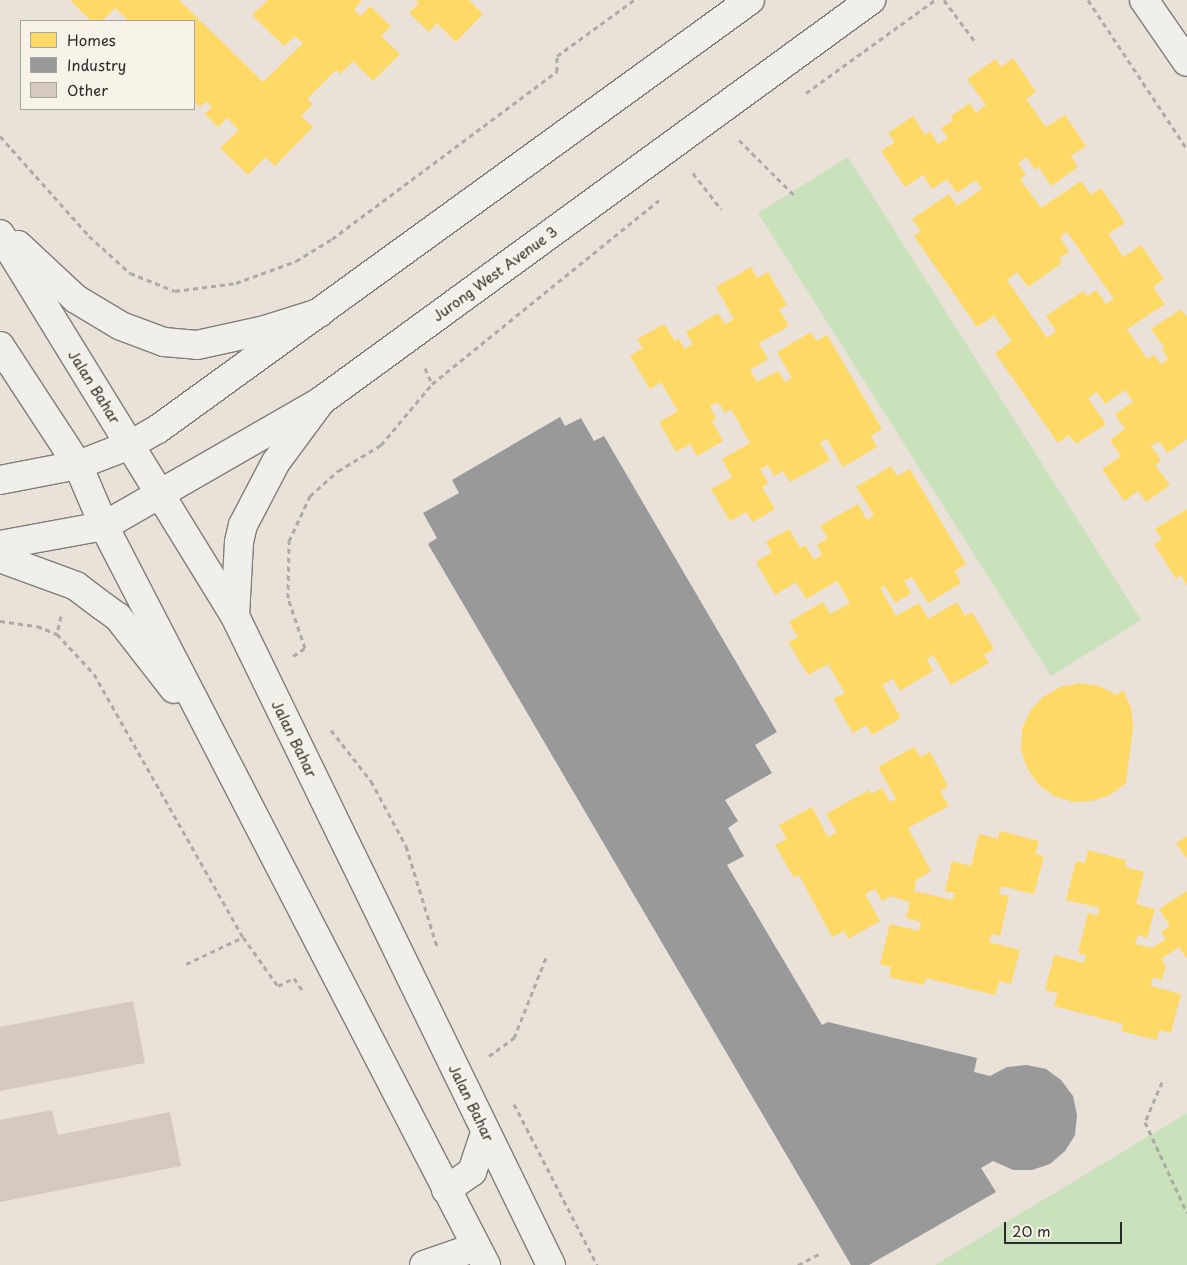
<!DOCTYPE html>
<html>
<head>
<meta charset="utf-8">
<style>
  body { margin:0 }
  #map { position:relative; width:1187px; height:1265px; overflow:hidden; background:#eae1d8; font-family:"Playpen Sans",sans-serif }
  div>[style] { position:absolute }
  [style*='--x'] { left:calc(var(--x)*1px); top:calc(var(--y)*1px); width:calc(var(--w)*1px); rotate:calc(var(--a)*1deg) }
  .green>* { inset:0; background:#cae2bb }
  .homes>* { inset:0; background:#ffd966 }
  .industry>* { inset:0; background:#999 }
  .building>* { inset:0; background:#d6c9c0 }
  .path>* { height:3px; margin-top:-1.5px; transform-origin:0; background:repeating-linear-gradient(90deg,#adaba8 0 5px,transparent 0 9px) }
  .roads { filter:drop-shadow(1px 0 #817d79) drop-shadow(-1px 0 #817d79) drop-shadow(0 1px #817d79) drop-shadow(0 -1px #817d79) }
  .minor>* { height:28px; margin:-14px; padding:0 14px; transform-origin:14px; border-radius:14px; background:#f1efea }
  .major>* { height:28px; margin:-14px; padding:0 14px; transform-origin:14px; border-radius:14px; background:#f1efea }
  span { translate:-50% -50%; white-space:nowrap; text-align:center; line-height:1.15; -webkit-text-stroke:5px #f7f3e8; paint-order:stroke }
  .street-label { font-size:14px; color:#2b2b2b }
  .legend { position:absolute; left:20px; top:20px; width:175px; height:90px; box-sizing:border-box; background:#f7f3e8; border:1px solid #a5a39c; margin:0; padding:6px 9px; list-style:none; font-size:15px; color:#2b2b2b }
  .legend li { display:flex; align-items:center; gap:10px; height:25px }
  .legend b { width:25px; border:1px solid #a5a39c }
  .scale { position:absolute; left:1004px; top:1222px; width:118px; height:22px; box-sizing:border-box; border:2px solid #2b2b2b; border-top:0; padding-left:6px; font-size:15px; line-height:18px; white-space:nowrap; color:#2b2b2b; -webkit-text-stroke:4px #f7f3e8; paint-order:stroke }
</style>
</head>
<body>
<div id="map">
  <div class="green">
    <i style="clip-path:polygon(848px 157px,1141px 620px,1051px 676px,758px 213px)"></i>
    <i style="clip-path:polygon(1187px 1113px,1187px 1265px,935px 1265px)"></i>
  </div>
  <div class="homes">
    <i style="clip-path:polygon(70px 0,179px 0,263px 82px,303px 43px,295px 36px,284px 46px,252px 15px,268px 0,362px 0,354px 10px,361px 16px,370px 6px,391px 26px,381px 36px,400px 54px,373px 81px,353px 61px,340px 74px,336px 70px,307px 99px,313px 104px,301px 116px,313px 127px,275px 166px,265px 157px,248px 175px,220px 148px,239px 130px,227px 118px,218px 127px,205px 114px,212px 107px,206px 101px,200px 107px,194px 102px,194px 21px,124px 21px,127px 19px,115px 8px,102px 21px,91px 21px)"></i>
    <i style="clip-path:polygon(416px 0,469px 0,483px 14px,456px 42px,437px 23px,429px 32px,409px 13px,419px 3px)"></i>
    <i style="clip-path:polygon(evenodd,1013px 58px,1036px 92px,1026px 99px,1046px 127px,1065px 115px,1086px 146px,1071px 156px,1078px 167px,1051px 186px,1039px 167px,1035px 170px,1027px 157px,1018px 163px,1026px 175px,1020px 179px,1041px 208px,1081px 181px,1091px 195px,1101px 188px,1125px 223px,1108px 234px,1119px 250px,1123px 257px,1141px 245px,1164px 279px,1153px 287px,1165px 304px,1127px 329px,1147px 359px,1154px 355px,1161px 364px,1168px 359px,1162px 349px,1165px 348px,1151px 329px,1181px 309px,1187px 317px,1187px 439px,1167px 453px,1159px 441px,1151px 446px,1161px 460px,1155px 465px,1170px 485px,1146px 502px,1138px 491px,1124px 501px,1102px 469px,1121px 456px,1110px 440px,1125px 429px,1115px 414px,1133px 402px,1125px 390px,1105px 404px,1097px 392px,1088px 398px,1106px 424px,1076px 444px,1069px 435px,1058px 443px,995px 353px,1012px 341px,994px 316px,977px 327px,914px 236px,921px 231px,912px 219px,949px 194px,957px 206px,982px 189px,976px 180px,957px 193px,947px 179px,932px 189px,923px 175px,905px 187px,881px 151px,895px 142px,888px 133px,913px 116px,925px 135px,930px 131px,938px 144px,948px 138px,941px 128px,953px 120px,951px 116px,970px 103px,976px 113px,986px 105px,967px 79px,996px 59px,1001px 67px,1013px 58px,1067px 232px,1114px 299px,1106px 304px,1096px 290px,1087px 296px,1083px 291px,1046px 316px,1056px 331px,1047px 338px,1007px 280px,1017px 272px,1028px 287px,1062px 263px,1059px 258px,1069px 252px,1060px 237px,1067px 232px)"></i>
    <i style="clip-path:polygon(751px 267px,757px 278px,768px 272px,787px 305px,779px 309px,789px 326px,759px 343px,768px 359px,750px 370px,757px 382px,778px 371px,785px 382px,792px 378px,777px 352px,811px 332px,816px 341px,827px 335px,882px 429px,871px 436px,877px 447px,843px 467px,827px 439px,820px 443px,830px 460px,790px 482px,783px 471px,774px 476px,768px 465px,760px 469px,768px 483px,762px 487px,775px 509px,753px 522px,746px 512px,730px 521px,711px 489px,732px 477px,722px 459px,750px 443px,731px 409px,725px 413px,718px 402px,710px 406px,716px 418px,712px 421px,723px 441px,697px 456px,690px 444px,676px 452px,659px 422px,678px 411px,661px 382px,650px 389px,630px 356px,643px 348px,637px 339px,664px 324px,675px 341px,678px 338px,685px 349px,693px 344px,686px 332px,718px 313px,725px 324px,734px 319px,716px 287px)"></i>
    <i style="clip-path:polygon(891px 466px,897px 476px,910px 469px,966px 564px,955px 571px,961px 583px,928px 603px,912px 577px,904px 581px,911px 593px,895px 603px,885px 586px,880px 588px,896px 616px,919px 603px,928px 619px,957px 602px,965px 616px,972px 612px,994px 649px,984px 655px,989px 663px,951px 685px,933px 655px,927px 659px,933px 671px,900px 691px,893px 679px,882px 685px,901px 718px,872px 735px,866px 725px,853px 733px,833px 699px,845px 693px,828px 664px,808px 675px,788px 642px,798px 637px,789px 622px,823px 602px,830px 614px,850px 603px,837px 581px,806px 599px,796px 582px,775px 595px,756px 562px,772px 552px,766px 542px,789px 529px,800px 548px,805px 545px,814px 560px,822px 555px,817px 545px,828px 538px,820px 526px,858px 504px,867px 520px,874px 515px,856px 487px)"></i>
    <i style="clip-path:polygon(1187px 509px,1187px 586px,1181px 575px,1176px 579px,1154px 544px,1162px 539px,1155px 529px)"></i>
    <i style="clip-path:polygon(1080px 683px,1099px 686px,1117px 695px,1123px 690px,1131px 708px,1133px 727px,1126px 783px,1110px 795px,1092px 801px,1073px 802px,1054px 796px,1038px 784px,1027px 768px,1021px 749px,1022px 729px,1030px 711px,1043px 697px,1060px 687px)"></i>
    <i style="clip-path:polygon(914px 747px,920px 757px,930px 752px,948px 786px,940px 791px,949px 806px,908px 828px,931px 871px,916px 880px,914px 891px,953px 900px,955px 893px,945px 891px,952px 861px,971px 866px,979px 834px,998px 839px,1000px 831px,1039px 841px,1035px 854px,1044px 856px,1034px 894px,1001px 886px,999px 894px,1009px 896px,1000px 936px,991px 934px,989px 942px,1020px 950px,1011px 984px,999px 981px,995px 995px,926px 978px,924px 985px,889px 977px,891px 967px,880px 964px,890px 924px,919px 931px,921px 922px,906px 918px,910px 902px,891px 896px,882px 901px,875px 889px,865px 894px,880px 921px,848px 939px,844px 931px,832px 937px,799px 875px,794px 878px,775px 845px,787px 839px,779px 825px,812px 807px,828px 837px,837px 832px,826px 814px,869px 790px,871px 794px,882px 788px,890px 802px,896px 799px,878px 767px)"></i>
    <i style="clip-path:polygon(1187px 836px,1187px 859px,1176px 843px)"></i>
    <i style="clip-path:polygon(1088px 850px,1126px 860px,1125px 867px,1144px 872px,1136px 904px,1155px 909px,1147px 938px,1138px 935px,1135px 944px,1152px 948px,1166px 939px,1161px 932px,1170px 926px,1159px 909px,1187px 891px,1187px 959px,1179px 947px,1161px 959px,1166px 966px,1162px 980px,1153px 977px,1151px 986px,1181px 994px,1171px 1033px,1159px 1030px,1157px 1040px,1121px 1031px,1123px 1024px,1054px 1006px,1058px 993px,1045px 990px,1054px 955px,1084px 963px,1086px 955px,1078px 953px,1088px 913px,1097px 916px,1100px 908px,1066px 900px,1076px 861px,1085px 863px)"></i>
  </div>
  <div class="industry">
    <i style="clip-path:polygon(560px 417px,565px 426px,581px 418px,594px 441px,604px 436px,777px 732px,755px 745px,772px 773px,725px 800px,738px 821px,728px 828px,744px 856px,727px 865px,822px 1025px,828px 1022px,977px 1058px,974px 1072px,990px 1076px,1007px 1067px,1027px 1065px,1046px 1069px,1061px 1080px,1073px 1096px,1077px 1115px,1075px 1135px,1065px 1151px,1050px 1164px,1032px 1170px,1013px 1170px,993px 1161px,981px 1168px,996px 1192px,869px 1265px,851px 1265px,428px 544px,437px 538px,423px 513px,459px 493px,452px 480px)"></i>
  </div>
  <div class="building">
    <i style="clip-path:polygon(133px 1001px,145px 1063px,0 1091px,0 1027px)"></i>
    <i style="clip-path:polygon(52px 1110px,58px 1135px,170px 1112px,181px 1166px,0 1202px,0 1120px)"></i>
  </div>
  <div class="path">
    <i style="--x:944;--y:0;--w:54;--a:53.3"></i>
    <i style="--x:1088;--y:0;--w:179;--a:56.4"></i>
    <i style="--x:806;--y:93;--w:159;--a:-35.8"></i>
    <i style="--x:0;--y:136;--w:134;--a:48.3"></i>
    <i style="--x:89;--y:236;--w:55;--a:42.1"></i>
    <i style="--x:130;--y:273;--w:48;--a:21.8"></i>
    <i style="--x:175;--y:291;--w:62;--a:-7.5"></i>
    <i style="--x:236;--y:283;--w:64;--a:-20.1"></i>
    <i style="--x:296;--y:261;--w:42;--a:-31.4"></i>
    <i style="--x:332;--y:239;--w:281;--a:-36.7"></i>
    <i style="--x:557;--y:71;--w:15;--a:-90"></i>
    <i style="--x:557;--y:56;--w:95;--a:-36"></i>
    <i style="--x:739;--y:140;--w:81;--a:45"></i>
    <i style="--x:693;--y:173;--w:46;--a:52.1"></i>
    <i style="--x:425;--y:368;--w:17;--a:66"></i>
    <i style="--x:61;--y:616;--w:18;--a:103"></i>
    <i style="--x:57;--y:634;--w:54;--a:47.2"></i>
    <i style="--x:94;--y:674;--w:302;--a:60.5"></i>
    <i style="--x:243;--y:937;--w:60;--a:54.5"></i>
    <i style="--x:278;--y:986;--w:18;--a:-27"></i>
    <i style="--x:294;--y:978;--w:18;--a:56"></i>
    <i style="--x:0;--y:621;--w:37;--a:8"></i>
    <i style="--x:37;--y:626;--w:22;--a:22"></i>
    <i style="--x:293;--y:656;--w:14;--a:-34"></i>
    <i style="--x:305;--y:648;--w:53;--a:-108.8"></i>
    <i style="--x:288;--y:598;--w:57;--a:-89"></i>
    <i style="--x:289;--y:541;--w:50;--a:-65"></i>
    <i style="--x:310;--y:496;--w:38;--a:-42"></i>
    <i style="--x:338;--y:471;--w:50;--a:-31.2"></i>
    <i style="--x:381;--y:445;--w:80;--a:-50.1"></i>
    <i style="--x:432;--y:384;--w:292;--a:-39"></i>
    <i style="--x:331;--y:730;--w:65;--a:51.9"></i>
    <i style="--x:371;--y:781;--w:74;--a:61.7"></i>
    <i style="--x:406;--y:846;--w:106;--a:72.9"></i>
    <i style="--x:186;--y:964;--w:63;--a:-25.3"></i>
    <i style="--x:489;--y:1056;--w:31;--a:-36"></i>
    <i style="--x:514;--y:1038;--w:89;--a:-68.3"></i>
    <i style="--x:1162;--y:1082;--w:43;--a:113"></i>
    <i style="--x:1145;--y:1122;--w:100;--a:65.2"></i>
    <i style="--x:514;--y:1104;--w:181;--a:62.7"></i>
    <i style="--x:798;--y:1265;--w:27;--a:-28"></i>
  </div>
  <div class="roads">
    <div class="minor">
      <i style="--x:1144;--y:0;--w:75;--a:55.3"></i>
      <i style="--x:0;--y:480;--w:79;--a:-10.9"></i>
      <i style="--x:78;--y:465;--w:56;--a:-21"></i>
      <i style="--x:130;--y:445;--w:32;--a:-30"></i>
      <i style="--x:158;--y:429;--w:731;--a:-35.93"></i>
      <i style="--x:0;--y:545;--w:106;--a:-10.4"></i>
      <i style="--x:104;--y:526;--w:250;--a:-29.9"></i>
      <i style="--x:321;--y:401;--w:681;--a:-36.1"></i>
      <i style="--x:424;--y:1265;--w:55;--a:-19.1"></i>
    </div>
    <div class="major">
      <i style="--x:0;--y:234;--w:448;--a:58.4"></i>
      <i style="--x:235;--y:616;--w:722;--a:64.04"></i>
      <i style="--x:18;--y:245;--w:79;--a:43"></i>
      <i style="--x:76;--y:299;--w:52;--a:31"></i>
      <i style="--x:121;--y:326;--w:46;--a:20.4"></i>
      <i style="--x:164;--y:342;--w:33;--a:5"></i>
      <i style="--x:197;--y:345;--w:70;--a:-12.4"></i>
      <i style="--x:265;--y:330;--w:57;--a:-17.5"></i>
      <i style="--x:0;--y:346;--w:142;--a:56.8"></i>
      <i style="--x:78;--y:465;--w:66;--a:66.9"></i>
      <i style="--x:104;--y:526;--w:832;--a:62.66"></i>
      <i style="--x:0;--y:558;--w:81;--a:20.2"></i>
      <i style="--x:76;--y:586;--w:35;--a:37"></i>
      <i style="--x:104;--y:607;--w:17;--a:36"></i>
      <i style="--x:118;--y:617;--w:91;--a:52.1"></i>
      <i style="--x:235;--y:616;--w:74;--a:-86.9"></i>
      <i style="--x:239;--y:542;--w:17;--a:-77"></i>
      <i style="--x:243;--y:525;--w:71;--a:-62.4"></i>
      <i style="--x:276;--y:462;--w:76;--a:-53.6"></i>
      <i style="--x:446;--y:1190;--w:32;--a:-35"></i>
      <i style="--x:472;--y:1172;--w:41;--a:-71.6"></i>
    </div>
  </div>
  <div class="street-label">
    <span style="left:495px;top:274px;rotate:-36deg">Jurong West Avenue 3</span>
    <span style="left:94px;top:387px;rotate:58deg">Jalan Bahar</span>
    <span style="left:294px;top:739px;rotate:64deg">Jalan Bahar</span>
    <span style="left:471px;top:1103px;rotate:64deg">Jalan Bahar</span>
  </div>
  <ul class="legend">
  <li><b style="height:14px;background:#ffd966"></b>Homes</li>
  <li><b style="height:14px;background:#999"></b>Industry</li>
  <li><b style="height:14px;background:#d6c9c0"></b>Other</li>
  </ul>
  <div class="scale">20 m</div>
</div>
</body>
</html>
